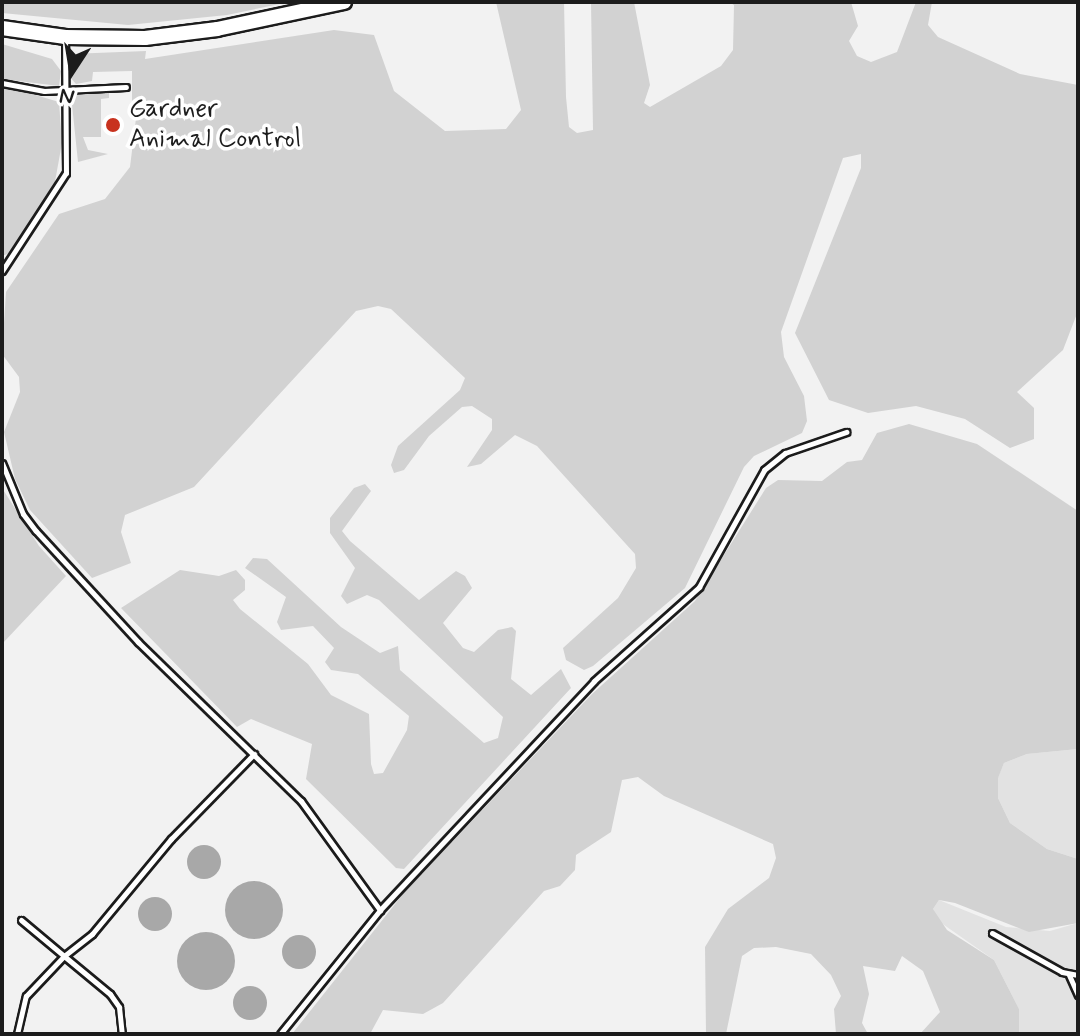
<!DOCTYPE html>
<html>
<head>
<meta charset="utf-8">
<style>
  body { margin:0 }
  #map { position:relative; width:1080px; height:1036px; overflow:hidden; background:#f2f2f2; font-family:Mynerve,sans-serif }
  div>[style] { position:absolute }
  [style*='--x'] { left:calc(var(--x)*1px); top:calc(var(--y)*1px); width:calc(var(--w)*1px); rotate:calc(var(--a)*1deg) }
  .built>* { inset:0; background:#e2e2e2 }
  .green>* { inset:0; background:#d2d2d2 }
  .water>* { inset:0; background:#a8a8a8 }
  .round { border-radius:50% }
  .roads { filter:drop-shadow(2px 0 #1c1c1c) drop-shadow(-2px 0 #1c1c1c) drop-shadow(0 2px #1c1c1c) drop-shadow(0 -2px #1c1c1c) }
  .service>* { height:5px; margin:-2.5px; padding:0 2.5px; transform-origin:2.5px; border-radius:2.5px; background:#fff }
  .secondary>* { height:14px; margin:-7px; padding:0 7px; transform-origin:7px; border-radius:7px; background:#fff }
  .dots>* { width:22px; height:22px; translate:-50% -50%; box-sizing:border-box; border:4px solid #fff; border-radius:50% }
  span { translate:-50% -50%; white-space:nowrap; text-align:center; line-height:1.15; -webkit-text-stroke:7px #fff; paint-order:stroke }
  .poi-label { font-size:26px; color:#1c1c1c }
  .left { translate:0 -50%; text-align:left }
  .frame { position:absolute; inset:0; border:4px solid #1c1c1c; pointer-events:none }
  .north { position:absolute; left:32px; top:32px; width:80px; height:80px; -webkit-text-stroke:6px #fff; paint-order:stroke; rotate:192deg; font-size:22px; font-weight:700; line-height:32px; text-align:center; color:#1c1c1c }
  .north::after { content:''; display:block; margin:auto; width:28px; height:36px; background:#1c1c1c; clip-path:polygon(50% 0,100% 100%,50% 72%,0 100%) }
</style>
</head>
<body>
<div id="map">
  <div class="built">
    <i style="clip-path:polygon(1078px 749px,1078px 859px,1047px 849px,1010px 823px,998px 798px,998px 777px,1004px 763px,1027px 754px)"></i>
    <i style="clip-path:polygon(939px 900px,1006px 927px,1050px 931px,1078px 923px,1078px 1034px,1019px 1034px,1019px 1009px,994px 960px,937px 920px,933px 909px)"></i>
  </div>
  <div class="green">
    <i style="clip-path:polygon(2px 2px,289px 2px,227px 15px,128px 25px,2px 13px)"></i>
    <i style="clip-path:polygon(496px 2px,564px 2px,566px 97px,569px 127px,577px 133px,593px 130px,591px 2px,634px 2px,650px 85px,644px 103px,650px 107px,721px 66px,733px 50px,734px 5px,729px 2px,851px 2px,858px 26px,849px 41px,857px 56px,871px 62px,897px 52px,916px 2px,932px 2px,928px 25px,938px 37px,1020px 74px,1078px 85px,1078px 311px,1063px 350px,1017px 392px,1034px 408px,1034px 439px,1010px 448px,965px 419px,916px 406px,868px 413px,829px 400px,795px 333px,861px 168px,861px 154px,843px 158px,781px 332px,784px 357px,804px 396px,807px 421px,802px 433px,754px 456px,744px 467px,685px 588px,593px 666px,584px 670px,566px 660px,563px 648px,618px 598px,636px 568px,635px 554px,537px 446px,515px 435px,481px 464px,467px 467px,492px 430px,492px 419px,472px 406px,462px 407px,429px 436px,404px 470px,394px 473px,391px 465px,398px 446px,460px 390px,465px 378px,391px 309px,378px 306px,356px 311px,194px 487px,125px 515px,121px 532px,131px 563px,92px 578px,30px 510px,15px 479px,4px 432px,20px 392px,19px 377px,2px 354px,6px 292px,59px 214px,105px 199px,130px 167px,137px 110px,132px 110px,132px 71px,93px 72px,92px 81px,76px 84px,68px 75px,70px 54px,146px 51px,145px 59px,334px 30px,374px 35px,394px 91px,445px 131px,506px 129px,521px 110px)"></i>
    <i style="clip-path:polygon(2px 44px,52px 59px,61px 71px,59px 86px,2px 79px)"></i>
    <i style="clip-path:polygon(2px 85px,59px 102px,62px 143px,54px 187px,10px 253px,2px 256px)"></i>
    <i style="clip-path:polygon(109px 93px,109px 98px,101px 99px,101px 137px,83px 137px,88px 150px,108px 154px,78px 162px,71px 95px)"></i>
    <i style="clip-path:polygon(909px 424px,977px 444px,1078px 511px,1078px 749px,1027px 754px,1004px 763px,998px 778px,998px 798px,1010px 823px,1047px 849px,1078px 859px,1078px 923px,1029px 932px,955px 903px,939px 900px,933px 909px,947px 930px,994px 960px,1019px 1009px,1019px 1034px,920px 1034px,940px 1012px,923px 971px,902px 956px,895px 971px,863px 966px,869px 994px,862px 1023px,868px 1034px,836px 1034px,834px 1009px,841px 996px,831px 975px,811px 954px,776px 947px,754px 948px,742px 956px,726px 1034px,706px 1034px,705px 947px,728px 909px,769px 878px,776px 858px,773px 844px,664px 796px,638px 777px,622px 780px,611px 832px,576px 855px,575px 870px,560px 886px,544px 891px,443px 1003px,423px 1014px,383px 1010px,370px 1034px,292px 1034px,403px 894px,592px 694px,695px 601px,766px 488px,778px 480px,822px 481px,847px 462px,862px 460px,877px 433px)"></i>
    <i style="clip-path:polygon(365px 484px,371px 491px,342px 531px,350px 541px,419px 600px,456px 571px,465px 576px,472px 588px,443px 623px,463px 648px,474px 652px,498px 630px,512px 627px,516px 631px,511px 679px,531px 695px,561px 669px,571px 688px,404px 869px,396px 868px,306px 779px,312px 744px,251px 719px,237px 727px,121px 608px,180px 570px,219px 576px,236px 570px,245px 580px,245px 590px,233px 600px,240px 609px,308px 664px,331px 695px,369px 714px,371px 764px,374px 774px,383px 773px,407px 730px,409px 716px,358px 674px,331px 670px,325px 662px,334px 648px,313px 626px,281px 630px,277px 622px,286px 597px,245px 568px,253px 558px,267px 559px,341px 627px,380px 653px,398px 646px,400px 670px,484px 743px,498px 738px,503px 717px,379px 600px,367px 595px,347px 604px,341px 596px,355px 568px,330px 533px,330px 518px,354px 488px)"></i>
    <i style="clip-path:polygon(2px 488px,39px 546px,66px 576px,2px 644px)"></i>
  </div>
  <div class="water">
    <i class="round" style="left:187px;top:845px;width:34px;height:34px"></i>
    <i class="round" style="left:225px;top:881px;width:58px;height:58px"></i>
    <i class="round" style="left:138px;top:897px;width:34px;height:34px"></i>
    <i class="round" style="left:177px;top:932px;width:58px;height:58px"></i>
    <i class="round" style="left:282px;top:935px;width:34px;height:34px"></i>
    <i class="round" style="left:233px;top:986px;width:34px;height:34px"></i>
  </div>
  <div class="roads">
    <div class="service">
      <i style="--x:2;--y:83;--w:43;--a:10.8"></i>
      <i style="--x:44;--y:91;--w:82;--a:-2.8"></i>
      <i style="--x:2;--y:271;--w:117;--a:-56.9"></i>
      <i style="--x:66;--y:173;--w:133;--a:-90.4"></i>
      <i style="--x:2;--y:463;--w:55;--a:67.6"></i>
      <i style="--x:23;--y:514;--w:21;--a:53"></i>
      <i style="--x:36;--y:531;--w:151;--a:47.4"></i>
      <i style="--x:138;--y:642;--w:228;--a:44.3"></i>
      <i style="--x:301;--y:801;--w:135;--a:54.1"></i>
      <i style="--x:21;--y:920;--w:56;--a:39.9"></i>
      <i style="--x:64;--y:956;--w:36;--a:-38"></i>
      <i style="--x:92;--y:934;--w:124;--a:-50.3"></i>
      <i style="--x:171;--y:839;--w:119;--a:-45.7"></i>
      <i style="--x:992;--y:933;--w:80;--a:29.1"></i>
      <i style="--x:1062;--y:972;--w:16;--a:11"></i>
      <i style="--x:1069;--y:975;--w:22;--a:66"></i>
      <i style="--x:17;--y:1034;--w:39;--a:-77"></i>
      <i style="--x:26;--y:996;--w:55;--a:-46.5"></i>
      <i style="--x:64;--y:956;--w:60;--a:39.6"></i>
      <i style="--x:110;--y:994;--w:16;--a:55"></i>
      <i style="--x:119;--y:1007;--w:27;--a:84"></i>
      <i style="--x:280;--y:1034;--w:159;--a:-51.1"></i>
      <i style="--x:380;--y:910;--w:313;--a:-46.9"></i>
      <i style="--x:594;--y:681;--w:141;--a:-41.8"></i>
      <i style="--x:699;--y:587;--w:134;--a:-60.9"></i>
      <i style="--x:764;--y:470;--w:27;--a:-39"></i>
      <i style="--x:785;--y:453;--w:65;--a:-19"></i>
    </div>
    <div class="secondary">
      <i style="--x:2;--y:28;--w:64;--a:8.1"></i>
      <i style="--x:65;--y:37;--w:80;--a:0.7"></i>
      <i style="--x:145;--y:38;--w:73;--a:-7.1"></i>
      <i style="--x:217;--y:29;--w:130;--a:-12"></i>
    </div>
  </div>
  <div class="dots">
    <i style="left:113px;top:125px;background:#c8321e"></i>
  </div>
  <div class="poi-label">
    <span class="left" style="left:129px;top:125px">Gardner<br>Animal Control</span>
  </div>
  <div class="frame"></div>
  <div class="north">N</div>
</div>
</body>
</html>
